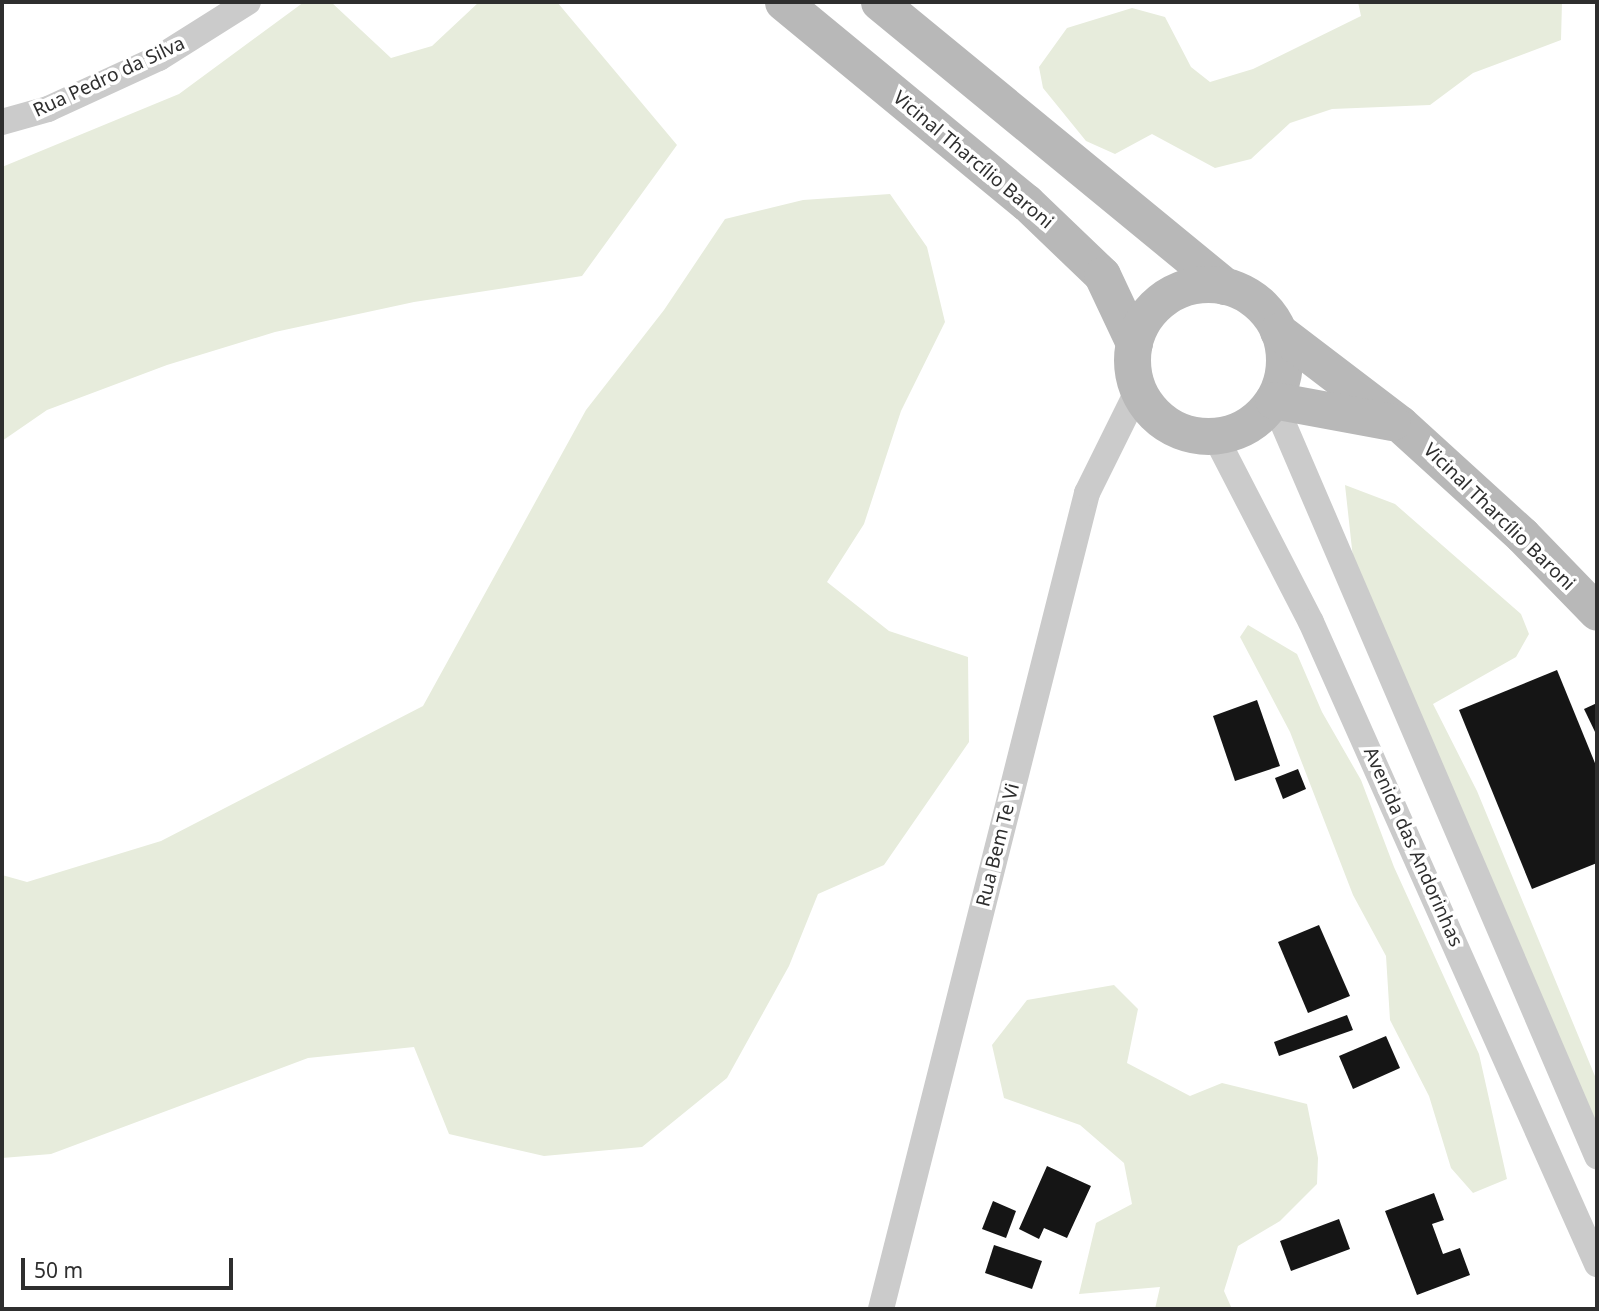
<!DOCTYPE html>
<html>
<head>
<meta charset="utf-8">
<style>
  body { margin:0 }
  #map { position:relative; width:1599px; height:1311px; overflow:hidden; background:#fff; font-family:"Noto Sans",sans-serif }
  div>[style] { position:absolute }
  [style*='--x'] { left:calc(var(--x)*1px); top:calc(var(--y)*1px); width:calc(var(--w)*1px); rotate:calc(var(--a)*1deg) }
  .green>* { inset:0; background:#e7ecdc }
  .building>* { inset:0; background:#151515 }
  .minor>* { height:26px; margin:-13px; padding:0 13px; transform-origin:13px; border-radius:13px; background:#cbcbcb }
  .secondary>* { height:37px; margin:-18.5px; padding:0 18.5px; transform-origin:18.5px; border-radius:18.5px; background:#b8b8b8 }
  .secondary>.ring { margin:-18.5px; padding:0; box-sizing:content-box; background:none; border:37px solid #b8b8b8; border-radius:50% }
  span { translate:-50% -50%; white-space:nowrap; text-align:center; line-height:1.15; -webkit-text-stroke:7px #fff; paint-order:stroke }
  .street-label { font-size:19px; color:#2e2e2e }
  .frame { position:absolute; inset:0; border:4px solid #2e2e2e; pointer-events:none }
  .scale { position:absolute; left:21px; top:1258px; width:212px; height:32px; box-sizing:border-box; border:4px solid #2e2e2e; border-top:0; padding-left:9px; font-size:21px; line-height:24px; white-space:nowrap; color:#2e2e2e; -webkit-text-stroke:5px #fff; paint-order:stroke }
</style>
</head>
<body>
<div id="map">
  <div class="green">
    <i style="clip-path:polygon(304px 2px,331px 2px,391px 58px,432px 46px,479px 2px,557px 2px,677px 145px,582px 276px,414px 302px,275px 332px,167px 365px,47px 410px,2px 441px,2px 167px,179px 94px)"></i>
    <i style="clip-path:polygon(1358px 2px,1562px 2px,1561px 40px,1473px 73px,1430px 105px,1332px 109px,1290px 123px,1251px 159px,1215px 168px,1152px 134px,1115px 154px,1086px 141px,1043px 88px,1039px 67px,1067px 28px,1132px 8px,1165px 17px,1191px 67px,1210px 82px,1253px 69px,1361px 16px)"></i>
    <i style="clip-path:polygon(890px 194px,927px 247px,945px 322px,901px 411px,864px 524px,827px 582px,889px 631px,968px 657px,969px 742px,884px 865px,818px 894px,789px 966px,727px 1078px,642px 1147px,544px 1156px,449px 1134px,414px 1047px,308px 1058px,51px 1154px,2px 1158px,2px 875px,27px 882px,161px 841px,423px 706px,586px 410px,664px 310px,725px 219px,803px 200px)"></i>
    <i style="clip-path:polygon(1345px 485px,1395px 504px,1521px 614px,1529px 634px,1516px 657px,1433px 704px,1477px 791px,1597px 1081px,1597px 1133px,1353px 558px)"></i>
    <i style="clip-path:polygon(1248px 625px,1297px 654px,1322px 712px,1361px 780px,1394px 867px,1479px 1054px,1507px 1179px,1473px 1193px,1451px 1168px,1429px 1096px,1390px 1020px,1386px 956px,1353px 895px,1290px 732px,1240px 637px)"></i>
    <i style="clip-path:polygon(1114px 985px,1138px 1009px,1127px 1063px,1190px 1096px,1222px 1083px,1307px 1104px,1318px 1158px,1317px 1184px,1280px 1221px,1238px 1246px,1224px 1291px,1232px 1309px,1155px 1309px,1160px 1287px,1079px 1294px,1096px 1223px,1132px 1204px,1124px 1163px,1080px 1125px,1004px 1098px,992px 1045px,1027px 1000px)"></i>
  </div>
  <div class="building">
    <i style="clip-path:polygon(1557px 670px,1597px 768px,1597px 863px,1532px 889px,1459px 710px)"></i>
    <i style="clip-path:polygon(1257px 700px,1280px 766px,1235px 781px,1213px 716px)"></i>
    <i style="clip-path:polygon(1597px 703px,1597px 736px,1584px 709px)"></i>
    <i style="clip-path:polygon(1298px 769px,1306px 789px,1283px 799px,1275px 778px)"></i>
    <i style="clip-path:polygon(1319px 925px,1350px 996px,1308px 1013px,1278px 942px)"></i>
    <i style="clip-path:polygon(1347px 1015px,1353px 1030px,1279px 1056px,1274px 1042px)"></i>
    <i style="clip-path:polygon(1386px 1036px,1400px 1068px,1353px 1089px,1339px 1056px)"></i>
    <i style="clip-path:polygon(1047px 1166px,1091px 1186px,1067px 1238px,1044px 1228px,1039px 1239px,1019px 1229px)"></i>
    <i style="clip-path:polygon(1434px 1193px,1444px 1220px,1432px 1224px,1443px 1254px,1460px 1248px,1470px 1275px,1417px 1295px,1385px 1211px)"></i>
    <i style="clip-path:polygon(993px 1201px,1016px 1211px,1006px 1238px,982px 1229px)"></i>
    <i style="clip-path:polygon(1339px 1219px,1350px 1249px,1291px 1271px,1280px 1241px)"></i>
    <i style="clip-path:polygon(994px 1245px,1042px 1261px,1032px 1289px,985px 1273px)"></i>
  </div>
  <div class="minor">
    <i style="--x:2;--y:122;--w:48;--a:-15.8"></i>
    <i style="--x:48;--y:109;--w:122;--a:-24.7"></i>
    <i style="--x:159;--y:58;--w:105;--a:-32.2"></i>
    <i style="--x:1273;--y:400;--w:823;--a:66.8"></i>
    <i style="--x:1215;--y:436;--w:209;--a:62.7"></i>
    <i style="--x:1311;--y:622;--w:703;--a:65.99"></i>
    <i style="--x:881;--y:1309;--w:842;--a:-75.83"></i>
    <i style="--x:1087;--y:493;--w:115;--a:-63.7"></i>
  </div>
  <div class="secondary">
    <i style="--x:783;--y:2;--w:315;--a:39.5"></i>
    <i style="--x:1026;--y:202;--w:105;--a:43.8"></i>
    <i style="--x:1102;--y:275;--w:75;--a:64.8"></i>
    <i style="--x:879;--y:2;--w:448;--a:39.4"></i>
    <i class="ring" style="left:1132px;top:284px;width:115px;height:115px"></i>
    <i style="--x:1278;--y:331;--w:153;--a:37.3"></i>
    <i style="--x:1400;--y:424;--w:165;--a:42.3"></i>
    <i style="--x:1522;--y:535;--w:107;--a:45.8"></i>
    <i style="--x:1273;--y:400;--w:121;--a:10.5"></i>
  </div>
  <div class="street-label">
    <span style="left:109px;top:77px;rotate:-25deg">Rua Pedro da Silva</span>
    <span style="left:973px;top:160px;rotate:40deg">Vicinal Tharcílio Baroni</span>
    <span style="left:1499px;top:517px;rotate:44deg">Vicinal Tharcílio Baroni</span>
    <span style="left:998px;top:845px;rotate:-76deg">Rua Bem Te Vi</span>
    <span style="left:1413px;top:847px;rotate:66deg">Avenida das Andorinhas</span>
  </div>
  <div class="frame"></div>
  <div class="scale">50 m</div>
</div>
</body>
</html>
